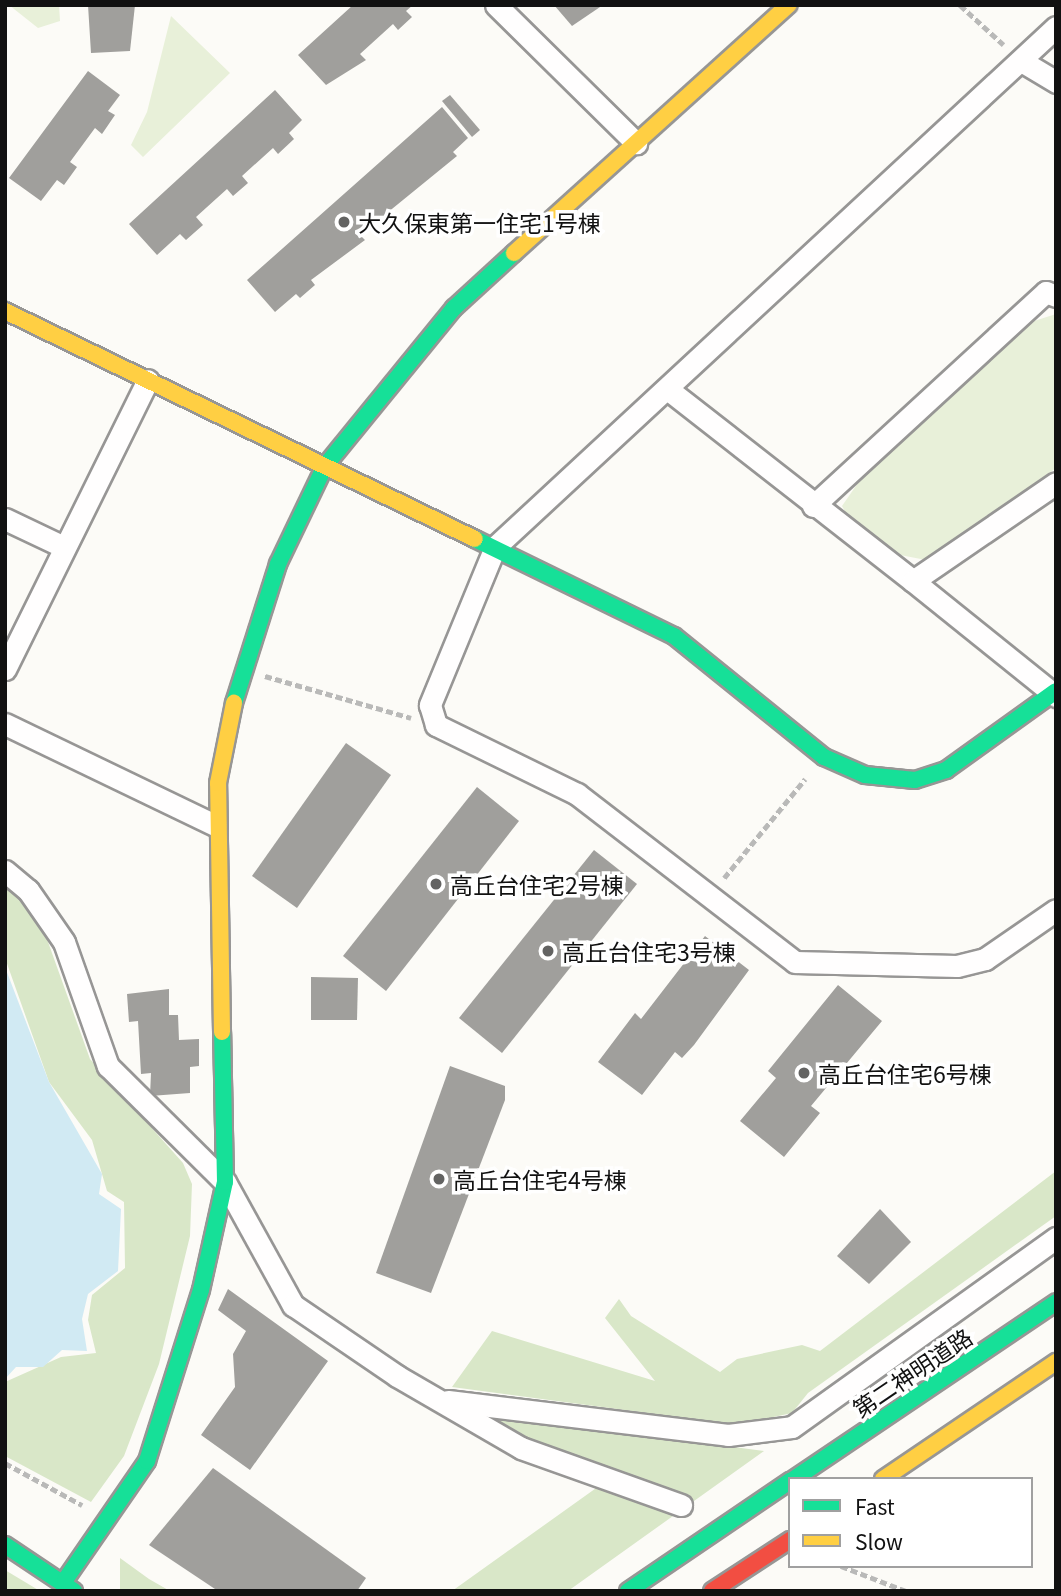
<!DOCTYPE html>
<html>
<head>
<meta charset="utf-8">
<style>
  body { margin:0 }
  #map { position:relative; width:1061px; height:1596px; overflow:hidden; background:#fcfbf7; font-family:Georgia,"Noto Sans JP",serif }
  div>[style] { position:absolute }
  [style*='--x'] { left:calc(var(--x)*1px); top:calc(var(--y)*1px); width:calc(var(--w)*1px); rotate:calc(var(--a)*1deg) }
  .green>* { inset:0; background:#e8f0d9 }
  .forest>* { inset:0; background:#d9e7c8 }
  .water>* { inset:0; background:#d1eaf3 }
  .building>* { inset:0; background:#a09f9c }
  .path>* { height:4.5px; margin-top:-2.25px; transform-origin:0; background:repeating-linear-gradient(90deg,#b9b9b8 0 7px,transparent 0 10.5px) }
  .roads { filter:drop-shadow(2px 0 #979695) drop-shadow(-2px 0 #979695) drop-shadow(0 2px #979695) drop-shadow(0 -2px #979695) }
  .street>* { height:21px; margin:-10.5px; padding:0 10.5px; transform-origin:10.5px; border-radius:10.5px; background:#fffefe }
  .fast>* { height:16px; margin:-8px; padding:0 8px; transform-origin:8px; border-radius:8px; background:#16e098 }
  .slow>* { height:16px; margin:-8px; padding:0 8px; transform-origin:8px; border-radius:8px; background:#ffcf43 }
  .jam>* { height:16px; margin:-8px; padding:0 8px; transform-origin:8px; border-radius:8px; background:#f24e42 }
  .dots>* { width:19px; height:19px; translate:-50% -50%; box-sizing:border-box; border:4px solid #fff; border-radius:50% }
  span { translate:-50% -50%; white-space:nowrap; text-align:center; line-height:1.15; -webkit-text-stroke:7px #fff; paint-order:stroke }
  .poi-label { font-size:23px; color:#111 }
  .left { translate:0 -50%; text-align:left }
  .street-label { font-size:23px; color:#111 }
  .frame { position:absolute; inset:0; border:7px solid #111; pointer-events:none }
  .legend { position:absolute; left:788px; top:1477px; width:245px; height:91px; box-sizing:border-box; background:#fff; border:2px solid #a0a0a0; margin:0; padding:9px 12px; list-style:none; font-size:21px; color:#111 }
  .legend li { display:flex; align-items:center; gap:14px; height:35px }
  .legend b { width:35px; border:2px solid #a0a0a0 }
</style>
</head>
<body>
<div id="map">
  <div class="green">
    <i style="clip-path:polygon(9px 5px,59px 5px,60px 21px,38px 28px)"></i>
    <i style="clip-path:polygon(171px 16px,230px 73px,143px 157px,131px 145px,147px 112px)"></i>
    <i style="clip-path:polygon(1056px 314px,1056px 468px,926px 560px,900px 555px,847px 515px,842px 506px,860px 480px,1031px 322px)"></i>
  </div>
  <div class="forest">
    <i style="clip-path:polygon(5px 886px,38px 914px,90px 1059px,183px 1163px,192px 1184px,190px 1236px,159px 1364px,124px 1456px,91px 1502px,5px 1456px,5px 1382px,61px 1357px,96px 1353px,88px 1320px,92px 1295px,125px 1268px,124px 1202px,107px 1191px,92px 1140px,49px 1082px,5px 958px)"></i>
    <i style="clip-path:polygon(1056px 1171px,1056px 1216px,808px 1393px,792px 1413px,737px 1425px,452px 1387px,492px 1331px,655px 1381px,605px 1318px,619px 1299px,631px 1316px,720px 1372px,737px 1359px,802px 1345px,820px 1351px)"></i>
    <i style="clip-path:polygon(484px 1414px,764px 1451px,568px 1591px,452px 1591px,606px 1481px,527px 1444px)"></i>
    <i style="clip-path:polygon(120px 1558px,149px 1579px,170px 1591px,120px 1591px)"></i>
    <i style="clip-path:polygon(5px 1570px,40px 1591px,5px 1591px)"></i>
  </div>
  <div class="water">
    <i style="clip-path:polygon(5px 967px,49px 1082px,102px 1174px,99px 1194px,121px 1209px,118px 1271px,88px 1294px,82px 1319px,87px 1351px,62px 1350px,43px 1367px,16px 1367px,5px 1379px)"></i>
  </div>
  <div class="building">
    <i style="clip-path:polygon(88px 5px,135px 5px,130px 51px,91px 53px)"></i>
    <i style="clip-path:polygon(353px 5px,413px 5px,406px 11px,412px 17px,398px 30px,393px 24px,360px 54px,366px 60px,326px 85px,298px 55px)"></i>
    <i style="clip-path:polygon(554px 5px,603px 5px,572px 26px)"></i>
    <i style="clip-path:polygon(88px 71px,120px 95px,108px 111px,115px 115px,102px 134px,95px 128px,70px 162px,77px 167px,64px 185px,57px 180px,41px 201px,9px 178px)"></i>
    <i style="clip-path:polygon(275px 90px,302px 120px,289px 133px,294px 139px,278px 154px,273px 148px,242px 176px,248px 183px,233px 196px,227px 189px,196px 217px,203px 225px,186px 240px,180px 234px,157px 255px,129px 224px)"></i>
    <i style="clip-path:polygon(450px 95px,480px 130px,472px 137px,442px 101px)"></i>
    <i style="clip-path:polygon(442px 107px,468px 138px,453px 152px,457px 156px,360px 235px,365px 240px,311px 280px,315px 285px,300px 298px,296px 294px,275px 312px,247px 280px)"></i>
    <i style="clip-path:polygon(346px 743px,391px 775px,297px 908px,252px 876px)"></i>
    <i style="clip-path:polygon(477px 787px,519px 821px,386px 991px,343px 956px)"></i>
    <i style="clip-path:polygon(594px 850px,637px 884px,502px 1053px,459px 1018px)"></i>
    <i style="clip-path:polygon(705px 936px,749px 970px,694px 1045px,682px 1058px,675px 1052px,642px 1095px,598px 1062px,635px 1013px,641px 1019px)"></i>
    <i style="clip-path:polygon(311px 977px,358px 978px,357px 1020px,311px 1020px)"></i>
    <i style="clip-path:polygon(838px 985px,882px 1021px,811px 1106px,820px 1113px,784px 1157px,740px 1121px,776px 1078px,768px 1071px)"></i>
    <i style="clip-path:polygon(169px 989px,169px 1015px,178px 1015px,179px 1040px,199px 1039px,199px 1066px,190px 1067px,190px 1093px,150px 1096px,151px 1073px,141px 1074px,138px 1021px,129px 1022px,127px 994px)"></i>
    <i style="clip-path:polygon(450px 1066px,505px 1086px,505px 1100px,431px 1293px,376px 1273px)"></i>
    <i style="clip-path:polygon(880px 1209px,911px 1242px,869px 1284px,837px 1256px)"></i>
    <i style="clip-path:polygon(228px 1289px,328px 1361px,250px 1470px,201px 1435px,235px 1387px,233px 1354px,246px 1331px,218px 1310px)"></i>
    <i style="clip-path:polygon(213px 1468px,366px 1578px,357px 1591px,218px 1591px,149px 1545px)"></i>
  </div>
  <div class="path">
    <i style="--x:960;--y:5;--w:59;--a:42.3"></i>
    <i style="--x:265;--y:676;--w:152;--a:16"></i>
    <i style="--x:724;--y:878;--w:128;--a:-50.7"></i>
    <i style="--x:5;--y:1463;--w:88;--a:28.6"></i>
    <i style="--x:841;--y:1566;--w:70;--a:21"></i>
  </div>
  <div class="roads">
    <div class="street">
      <i style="--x:496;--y:5;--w:197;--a:44.6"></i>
      <i style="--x:1056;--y:27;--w:765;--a:137.17"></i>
      <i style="--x:495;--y:547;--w:171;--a:112.4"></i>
      <i style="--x:430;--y:705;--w:21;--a:73"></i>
      <i style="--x:436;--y:725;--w:157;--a:26.1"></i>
      <i style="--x:577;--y:794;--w:275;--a:37.6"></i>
      <i style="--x:795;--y:962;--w:162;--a:1.4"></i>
      <i style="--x:957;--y:966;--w:29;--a:-14"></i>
      <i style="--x:985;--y:959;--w:86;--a:-34.6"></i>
      <i style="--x:1023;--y:62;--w:39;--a:31"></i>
      <i style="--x:670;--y:391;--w:308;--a:38"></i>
      <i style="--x:913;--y:581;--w:173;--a:-34.4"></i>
      <i style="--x:813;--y:506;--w:316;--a:-42.6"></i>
      <i style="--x:1046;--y:292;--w:11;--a:22"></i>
      <i style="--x:5;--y:519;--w:65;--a:25.4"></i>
      <i style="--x:913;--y:581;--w:184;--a:38.8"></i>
      <i style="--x:5;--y:669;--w:322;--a:-63.7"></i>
      <i style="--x:5;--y:724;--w:233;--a:25.7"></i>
      <i style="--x:5;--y:871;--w:30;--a:40"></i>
      <i style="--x:28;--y:890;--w:63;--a:55.3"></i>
      <i style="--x:64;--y:942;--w:132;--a:70.5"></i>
      <i style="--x:108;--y:1066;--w:165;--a:44.8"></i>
      <i style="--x:225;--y:1182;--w:141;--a:61.1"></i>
      <i style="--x:293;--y:1305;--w:126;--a:34.3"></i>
      <i style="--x:397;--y:1376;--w:143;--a:30.1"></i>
      <i style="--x:521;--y:1448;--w:170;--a:19.6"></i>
      <i style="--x:448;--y:1401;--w:282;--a:6.9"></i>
      <i style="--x:728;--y:1435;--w:64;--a:-7.1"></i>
      <i style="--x:792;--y:1427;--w:325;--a:-35.6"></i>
    </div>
    <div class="fast">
      <i style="--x:475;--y:539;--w:221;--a:26"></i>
      <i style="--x:674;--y:636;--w:193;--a:38.9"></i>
      <i style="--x:824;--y:757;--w:45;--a:23.7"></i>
      <i style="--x:865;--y:775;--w:50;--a:5.7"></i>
      <i style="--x:915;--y:780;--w:33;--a:-18"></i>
      <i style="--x:946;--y:770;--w:135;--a:-35.7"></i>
      <i style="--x:234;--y:703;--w:146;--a:-72.4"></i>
      <i style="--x:278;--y:564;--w:109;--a:-64.4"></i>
      <i style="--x:325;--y:466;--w:204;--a:-50.8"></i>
      <i style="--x:454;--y:308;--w:81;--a:-42.5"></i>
      <i style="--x:794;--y:1479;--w:316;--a:-34"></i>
      <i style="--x:5;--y:1545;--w:83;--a:33.7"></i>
      <i style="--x:65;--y:1580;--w:145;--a:-55.4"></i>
      <i style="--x:147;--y:1461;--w:179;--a:-72.5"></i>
      <i style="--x:201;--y:1290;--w:111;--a:-77.5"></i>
      <i style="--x:225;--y:1182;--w:150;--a:-91.1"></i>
      <i style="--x:628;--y:1591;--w:196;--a:-34.2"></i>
    </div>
    <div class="slow">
      <i style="--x:514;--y:253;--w:370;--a:-42.1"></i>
      <i style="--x:5;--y:311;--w:522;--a:25.88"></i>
      <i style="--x:222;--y:1032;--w:249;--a:-90.9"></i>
      <i style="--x:218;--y:783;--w:82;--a:-78.7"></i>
      <i style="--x:883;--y:1479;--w:209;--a:-34.1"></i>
    </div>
    <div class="jam">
      <i style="--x:712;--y:1591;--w:93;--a:-33.2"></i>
    </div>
  </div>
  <div class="dots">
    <i style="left:344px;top:222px;background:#636362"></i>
    <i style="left:436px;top:884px;background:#636362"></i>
    <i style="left:548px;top:951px;background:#636362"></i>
    <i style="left:804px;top:1073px;background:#636362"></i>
    <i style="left:439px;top:1179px;background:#636362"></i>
  </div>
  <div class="poi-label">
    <span class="left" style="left:358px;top:222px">大久保東第一住宅1号棟</span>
    <span class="left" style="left:450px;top:884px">高丘台住宅2号棟</span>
    <span class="left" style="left:562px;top:951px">高丘台住宅3号棟</span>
    <span class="left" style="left:818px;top:1073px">高丘台住宅6号棟</span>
    <span class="left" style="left:453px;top:1179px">高丘台住宅4号棟</span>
  </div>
  <div class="street-label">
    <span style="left:912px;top:1372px;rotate:-34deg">第二神明道路</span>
  </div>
  <div class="frame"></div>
  <ul class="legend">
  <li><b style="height:9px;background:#16e098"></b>Fast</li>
  <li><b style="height:9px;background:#ffcf43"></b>Slow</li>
  </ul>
</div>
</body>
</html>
